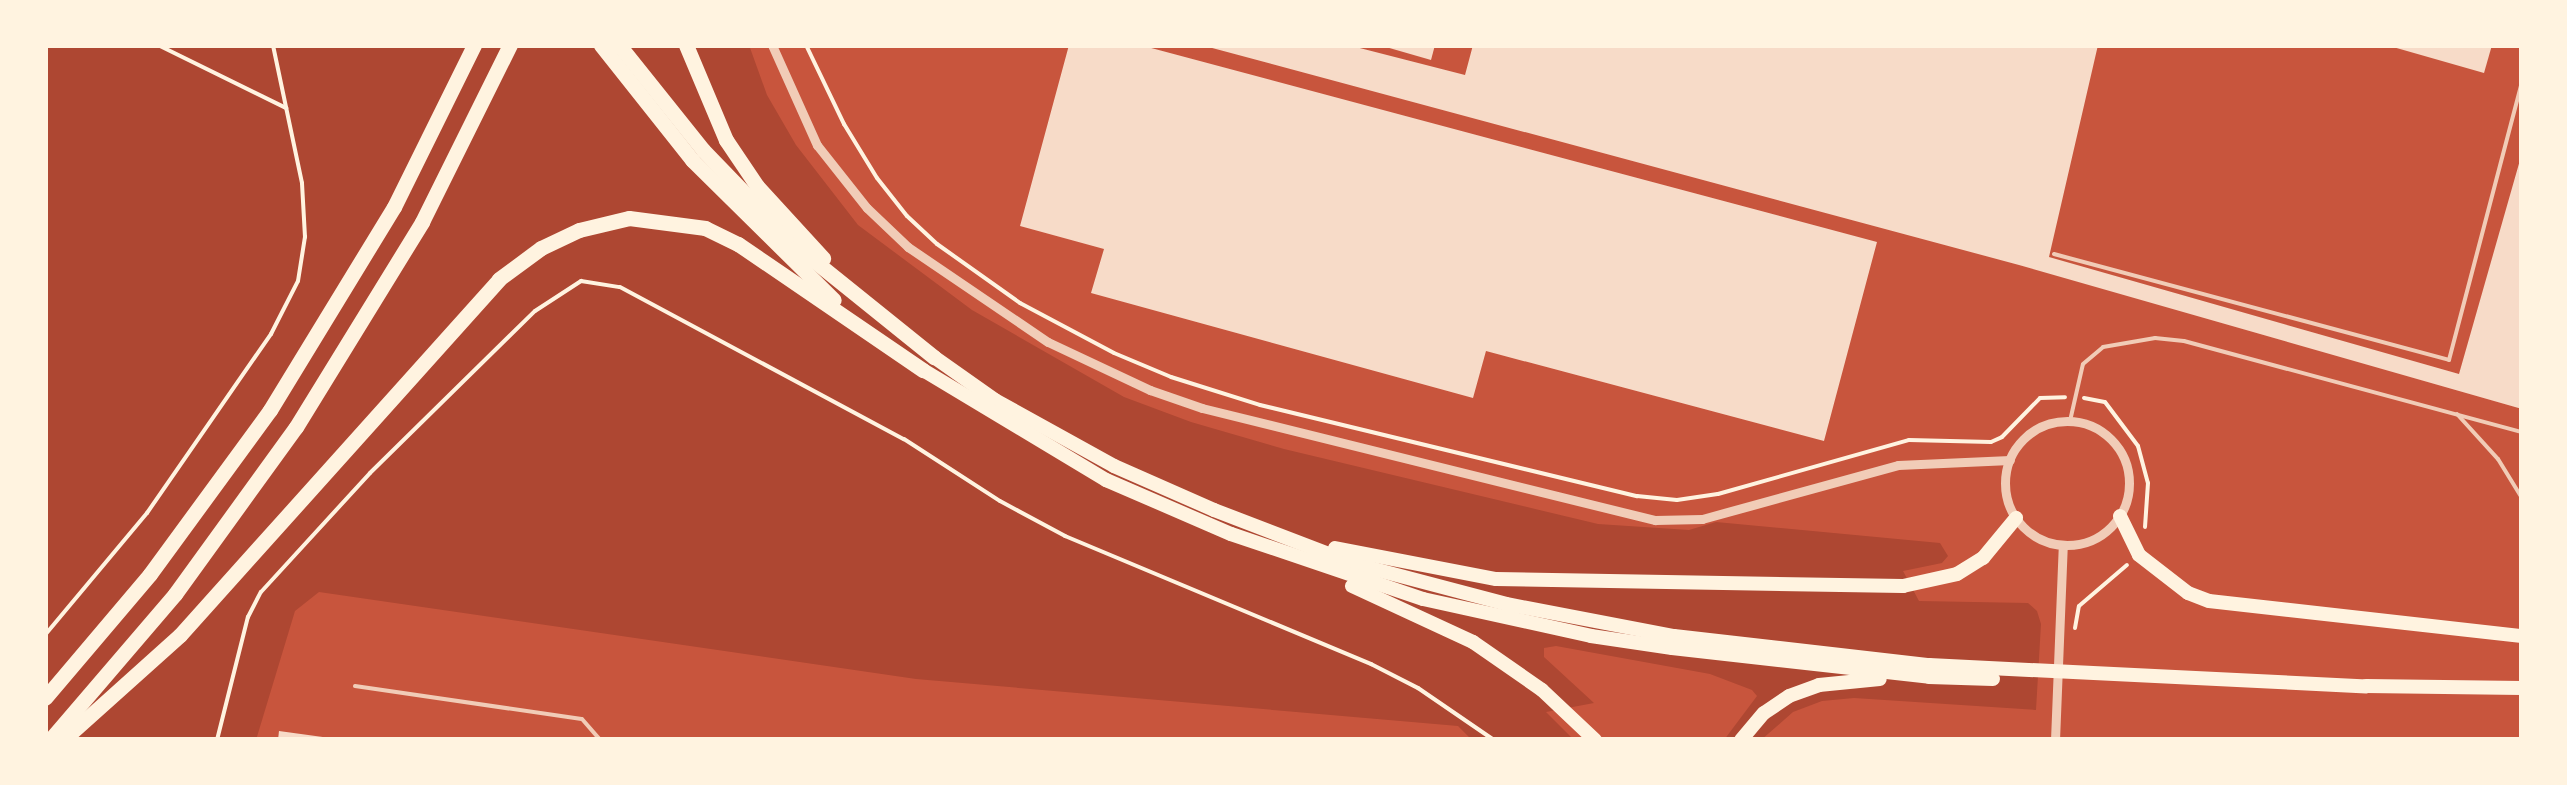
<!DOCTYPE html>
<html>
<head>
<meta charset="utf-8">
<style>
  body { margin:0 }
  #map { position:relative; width:2567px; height:785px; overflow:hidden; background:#c8553d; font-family:Literata,serif }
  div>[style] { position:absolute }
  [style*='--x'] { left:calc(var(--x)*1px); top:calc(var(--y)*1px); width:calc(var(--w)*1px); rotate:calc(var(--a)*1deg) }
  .green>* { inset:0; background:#ae4732 }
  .building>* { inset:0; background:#f7dbc8 }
  .path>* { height:4px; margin:-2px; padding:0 2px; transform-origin:2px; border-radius:2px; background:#fff3e0 }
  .service>* { height:4px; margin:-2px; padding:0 2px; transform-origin:2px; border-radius:2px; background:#f1ccb7 }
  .minor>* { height:9px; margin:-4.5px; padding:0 4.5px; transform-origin:4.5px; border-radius:4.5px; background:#f1ccb7 }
  .minor>.ring { margin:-4.5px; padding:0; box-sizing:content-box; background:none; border:9px solid #f1ccb7; border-radius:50% }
  .primary>* { height:14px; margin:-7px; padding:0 7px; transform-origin:7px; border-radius:7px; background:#fff3e0 }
  .motorway>* { height:15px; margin:-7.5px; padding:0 7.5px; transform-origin:7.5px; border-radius:7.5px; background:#fff3e0 }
  span { translate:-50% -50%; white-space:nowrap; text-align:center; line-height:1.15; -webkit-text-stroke:9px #fff3e0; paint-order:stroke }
  .frame { position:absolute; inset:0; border:48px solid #fff3e0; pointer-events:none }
</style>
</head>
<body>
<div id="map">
  <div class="green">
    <i style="clip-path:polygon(45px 45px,749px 45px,767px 95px,796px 145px,858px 225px,972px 310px,1124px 397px,1191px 422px,1284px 449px,1598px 524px,1689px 530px,1716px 522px,1940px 543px,1948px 556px,1942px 563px,1903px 571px,1919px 601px,2028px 603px,2037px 611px,2041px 624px,2036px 710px,1854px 698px,1822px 701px,1793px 712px,1761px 740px,1724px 740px,1757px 696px,1752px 690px,1710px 674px,1556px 646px,1544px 648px,1544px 657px,1594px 703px,1546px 712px,1574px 740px,1472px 740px,1458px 726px,916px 679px,319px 592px,295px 611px,256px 740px,45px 740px)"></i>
  </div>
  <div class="building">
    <i style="clip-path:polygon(1069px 45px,1140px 45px,1877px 242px,1824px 441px,1486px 351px,1473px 398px,1091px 293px,1104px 249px,1020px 226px)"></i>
    <i style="clip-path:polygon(1201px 45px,1348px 45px,1465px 75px,1473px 45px,2098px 45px,2049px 257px,2459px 374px,2522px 153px,2522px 409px,2019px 265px)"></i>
    <i style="clip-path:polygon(1379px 45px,1435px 45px,1431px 60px)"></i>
    <i style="clip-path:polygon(2386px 45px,2492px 45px,2484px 73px)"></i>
    <i style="clip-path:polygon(279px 731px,330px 738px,329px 740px,278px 740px)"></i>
  </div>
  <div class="path">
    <i style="--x:158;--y:45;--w:143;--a:26.2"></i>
    <i style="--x:806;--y:45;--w:88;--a:64.3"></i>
    <i style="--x:844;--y:124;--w:63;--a:58.6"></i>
    <i style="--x:877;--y:178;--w:48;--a:51.7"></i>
    <i style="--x:907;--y:216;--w:41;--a:43"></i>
    <i style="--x:937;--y:244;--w:102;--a:35.4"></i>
    <i style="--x:1020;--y:303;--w:106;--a:28"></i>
    <i style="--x:1114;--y:353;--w:62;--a:22.8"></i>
    <i style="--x:1171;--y:377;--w:93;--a:17.5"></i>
    <i style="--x:1260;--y:405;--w:388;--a:13.6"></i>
    <i style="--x:1637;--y:496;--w:40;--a:5.7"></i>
    <i style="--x:1677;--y:500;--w:41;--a:-8.3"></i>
    <i style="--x:1718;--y:494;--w:198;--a:-15.8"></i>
    <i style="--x:1909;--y:440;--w:82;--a:1.4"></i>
    <i style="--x:1991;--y:442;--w:12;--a:-24"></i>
    <i style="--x:2002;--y:437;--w:54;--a:-45.7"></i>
    <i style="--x:2040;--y:398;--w:25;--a:-2"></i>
    <i style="--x:2084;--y:398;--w:21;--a:11"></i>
    <i style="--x:2105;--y:402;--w:55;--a:53.1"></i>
    <i style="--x:2138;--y:446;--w:38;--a:75"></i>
    <i style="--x:2148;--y:483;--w:44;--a:93.9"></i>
    <i style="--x:2075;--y:628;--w:22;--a:-80"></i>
    <i style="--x:2079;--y:606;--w:63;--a:-40.5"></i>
    <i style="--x:45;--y:635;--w:159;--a:-50.1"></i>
    <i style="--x:147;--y:513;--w:218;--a:-55.3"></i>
    <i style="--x:271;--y:334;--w:59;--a:-63"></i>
    <i style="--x:298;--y:281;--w:45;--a:-81"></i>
    <i style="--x:305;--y:237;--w:54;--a:-93.2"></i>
    <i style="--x:302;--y:183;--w:141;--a:-101.9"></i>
    <i style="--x:217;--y:740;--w:127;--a:-75.9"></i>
    <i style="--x:248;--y:617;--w:28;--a:-63"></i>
    <i style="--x:261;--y:592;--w:161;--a:-47.5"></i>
    <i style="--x:370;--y:473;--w:231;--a:-44.5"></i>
    <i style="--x:535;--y:311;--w:55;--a:-33.1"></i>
    <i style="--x:581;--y:281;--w:39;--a:9"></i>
    <i style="--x:620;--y:287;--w:322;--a:28.2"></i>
    <i style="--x:904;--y:439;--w:114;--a:32.9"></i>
    <i style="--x:1000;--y:501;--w:74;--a:28.3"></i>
    <i style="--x:1065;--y:536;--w:332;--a:22.7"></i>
    <i style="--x:1371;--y:664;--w:53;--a:27.1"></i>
    <i style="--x:1418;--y:688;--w:92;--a:34.4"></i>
  </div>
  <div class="service">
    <i style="--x:2054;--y:254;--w:409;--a:15"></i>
    <i style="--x:2449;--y:360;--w:288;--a:-75.3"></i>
    <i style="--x:2457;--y:414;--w:61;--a:47.7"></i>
    <i style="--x:2498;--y:459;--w:46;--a:58.4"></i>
    <i style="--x:2070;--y:421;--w:58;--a:-77.2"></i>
    <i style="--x:2083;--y:364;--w:26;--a:-40"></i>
    <i style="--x:2103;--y:347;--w:53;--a:-9.8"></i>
    <i style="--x:2155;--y:338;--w:29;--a:6"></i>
    <i style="--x:2184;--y:341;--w:350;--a:15.1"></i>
    <i style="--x:355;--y:686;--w:229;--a:8.3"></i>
    <i style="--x:582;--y:719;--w:28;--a:49"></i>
  </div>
  <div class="minor">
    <i style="--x:772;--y:45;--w:110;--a:65.8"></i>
    <i style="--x:817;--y:145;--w:80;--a:51.6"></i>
    <i style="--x:867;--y:208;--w:57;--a:43.6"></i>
    <i style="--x:908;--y:247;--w:169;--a:34.2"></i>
    <i style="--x:1048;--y:342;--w:113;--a:25.2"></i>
    <i style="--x:1150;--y:390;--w:55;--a:19.1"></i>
    <i style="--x:1202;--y:408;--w:467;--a:13.9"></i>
    <i style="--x:1655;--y:520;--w:47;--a:-1.2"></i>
    <i style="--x:1702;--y:519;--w:203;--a:-15.4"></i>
    <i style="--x:1898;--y:465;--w:112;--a:-2.6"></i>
    <i class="ring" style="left:2005px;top:421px;width:115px;height:115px"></i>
    <i style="--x:2055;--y:740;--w:195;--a:-87.7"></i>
  </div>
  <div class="primary">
    <i style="--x:934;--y:357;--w:75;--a:35.2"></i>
    <i style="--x:995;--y:400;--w:136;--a:29"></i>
    <i style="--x:1114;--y:466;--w:109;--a:23.7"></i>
    <i style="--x:1214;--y:510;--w:151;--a:21"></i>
    <i style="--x:1355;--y:564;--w:156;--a:14.8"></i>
    <i style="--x:1506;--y:604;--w:171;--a:10.8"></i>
    <i style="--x:1674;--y:636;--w:257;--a:6.5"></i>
    <i style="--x:1929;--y:665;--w:438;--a:2.8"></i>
    <i style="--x:2366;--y:686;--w:156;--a:0.7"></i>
    <i style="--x:923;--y:370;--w:214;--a:31"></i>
    <i style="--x:1106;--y:480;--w:136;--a:23.4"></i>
    <i style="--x:1231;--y:534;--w:203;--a:18.7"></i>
    <i style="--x:1423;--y:599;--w:172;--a:12.4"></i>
    <i style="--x:1591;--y:636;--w:82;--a:8.4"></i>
    <i style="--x:1672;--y:648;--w:259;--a:6.4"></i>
    <i style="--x:1929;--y:677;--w:64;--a:1.8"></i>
    <i style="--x:2120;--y:516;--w:43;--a:64"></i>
    <i style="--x:2139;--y:555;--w:62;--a:37.8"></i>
    <i style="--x:2188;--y:593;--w:22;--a:21"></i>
    <i style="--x:2209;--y:601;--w:315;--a:6.4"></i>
    <i style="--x:1335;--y:548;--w:164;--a:10.9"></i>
    <i style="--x:1496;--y:579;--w:407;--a:1"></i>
    <i style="--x:1903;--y:586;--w:55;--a:-12.5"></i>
    <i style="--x:1957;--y:574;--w:31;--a:-32"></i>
    <i style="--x:1983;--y:558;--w:52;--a:-50.5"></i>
    <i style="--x:1352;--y:586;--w:133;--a:24.8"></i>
    <i style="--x:1473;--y:642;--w:84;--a:34.8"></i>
    <i style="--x:1542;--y:690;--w:73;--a:43.3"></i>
    <i style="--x:1741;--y:740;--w:35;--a:-50"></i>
    <i style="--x:1764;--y:713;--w:30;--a:-34"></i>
    <i style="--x:1789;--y:696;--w:32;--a:-20"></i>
    <i style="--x:1819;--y:685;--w:61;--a:-5.6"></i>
  </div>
  <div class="motorway">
    <i style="--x:601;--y:45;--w:147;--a:51.6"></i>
    <i style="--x:692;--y:160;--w:199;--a:44.6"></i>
    <i style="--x:619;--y:45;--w:134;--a:51.3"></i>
    <i style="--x:703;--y:150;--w:135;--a:45.9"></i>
    <i style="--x:797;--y:247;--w:176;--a:38.8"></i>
    <i style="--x:686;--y:45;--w:103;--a:67.2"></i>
    <i style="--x:726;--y:140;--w:55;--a:56"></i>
    <i style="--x:757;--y:186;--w:98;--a:47.5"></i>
    <i style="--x:45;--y:698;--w:162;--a:-49.7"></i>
    <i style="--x:150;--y:574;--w:203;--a:-53.8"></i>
    <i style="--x:270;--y:410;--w:238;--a:-58.6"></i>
    <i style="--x:394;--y:207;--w:181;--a:-63.7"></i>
    <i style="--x:50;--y:740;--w:192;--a:-49.4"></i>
    <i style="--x:175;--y:594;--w:206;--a:-54.1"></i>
    <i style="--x:296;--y:427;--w:241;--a:-58.4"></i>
    <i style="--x:422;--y:222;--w:198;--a:-63.6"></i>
    <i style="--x:63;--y:740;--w:157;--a:-41.9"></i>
    <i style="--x:180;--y:635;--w:478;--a:-48.1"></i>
    <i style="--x:499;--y:279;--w:52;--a:-36.4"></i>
    <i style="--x:541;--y:248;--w:42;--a:-25.3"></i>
    <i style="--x:579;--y:230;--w:51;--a:-13.5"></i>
    <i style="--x:629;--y:218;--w:77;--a:7.5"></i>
    <i style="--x:705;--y:228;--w:37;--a:26"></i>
    <i style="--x:738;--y:244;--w:224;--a:34.3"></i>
  </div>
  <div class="frame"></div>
</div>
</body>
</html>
